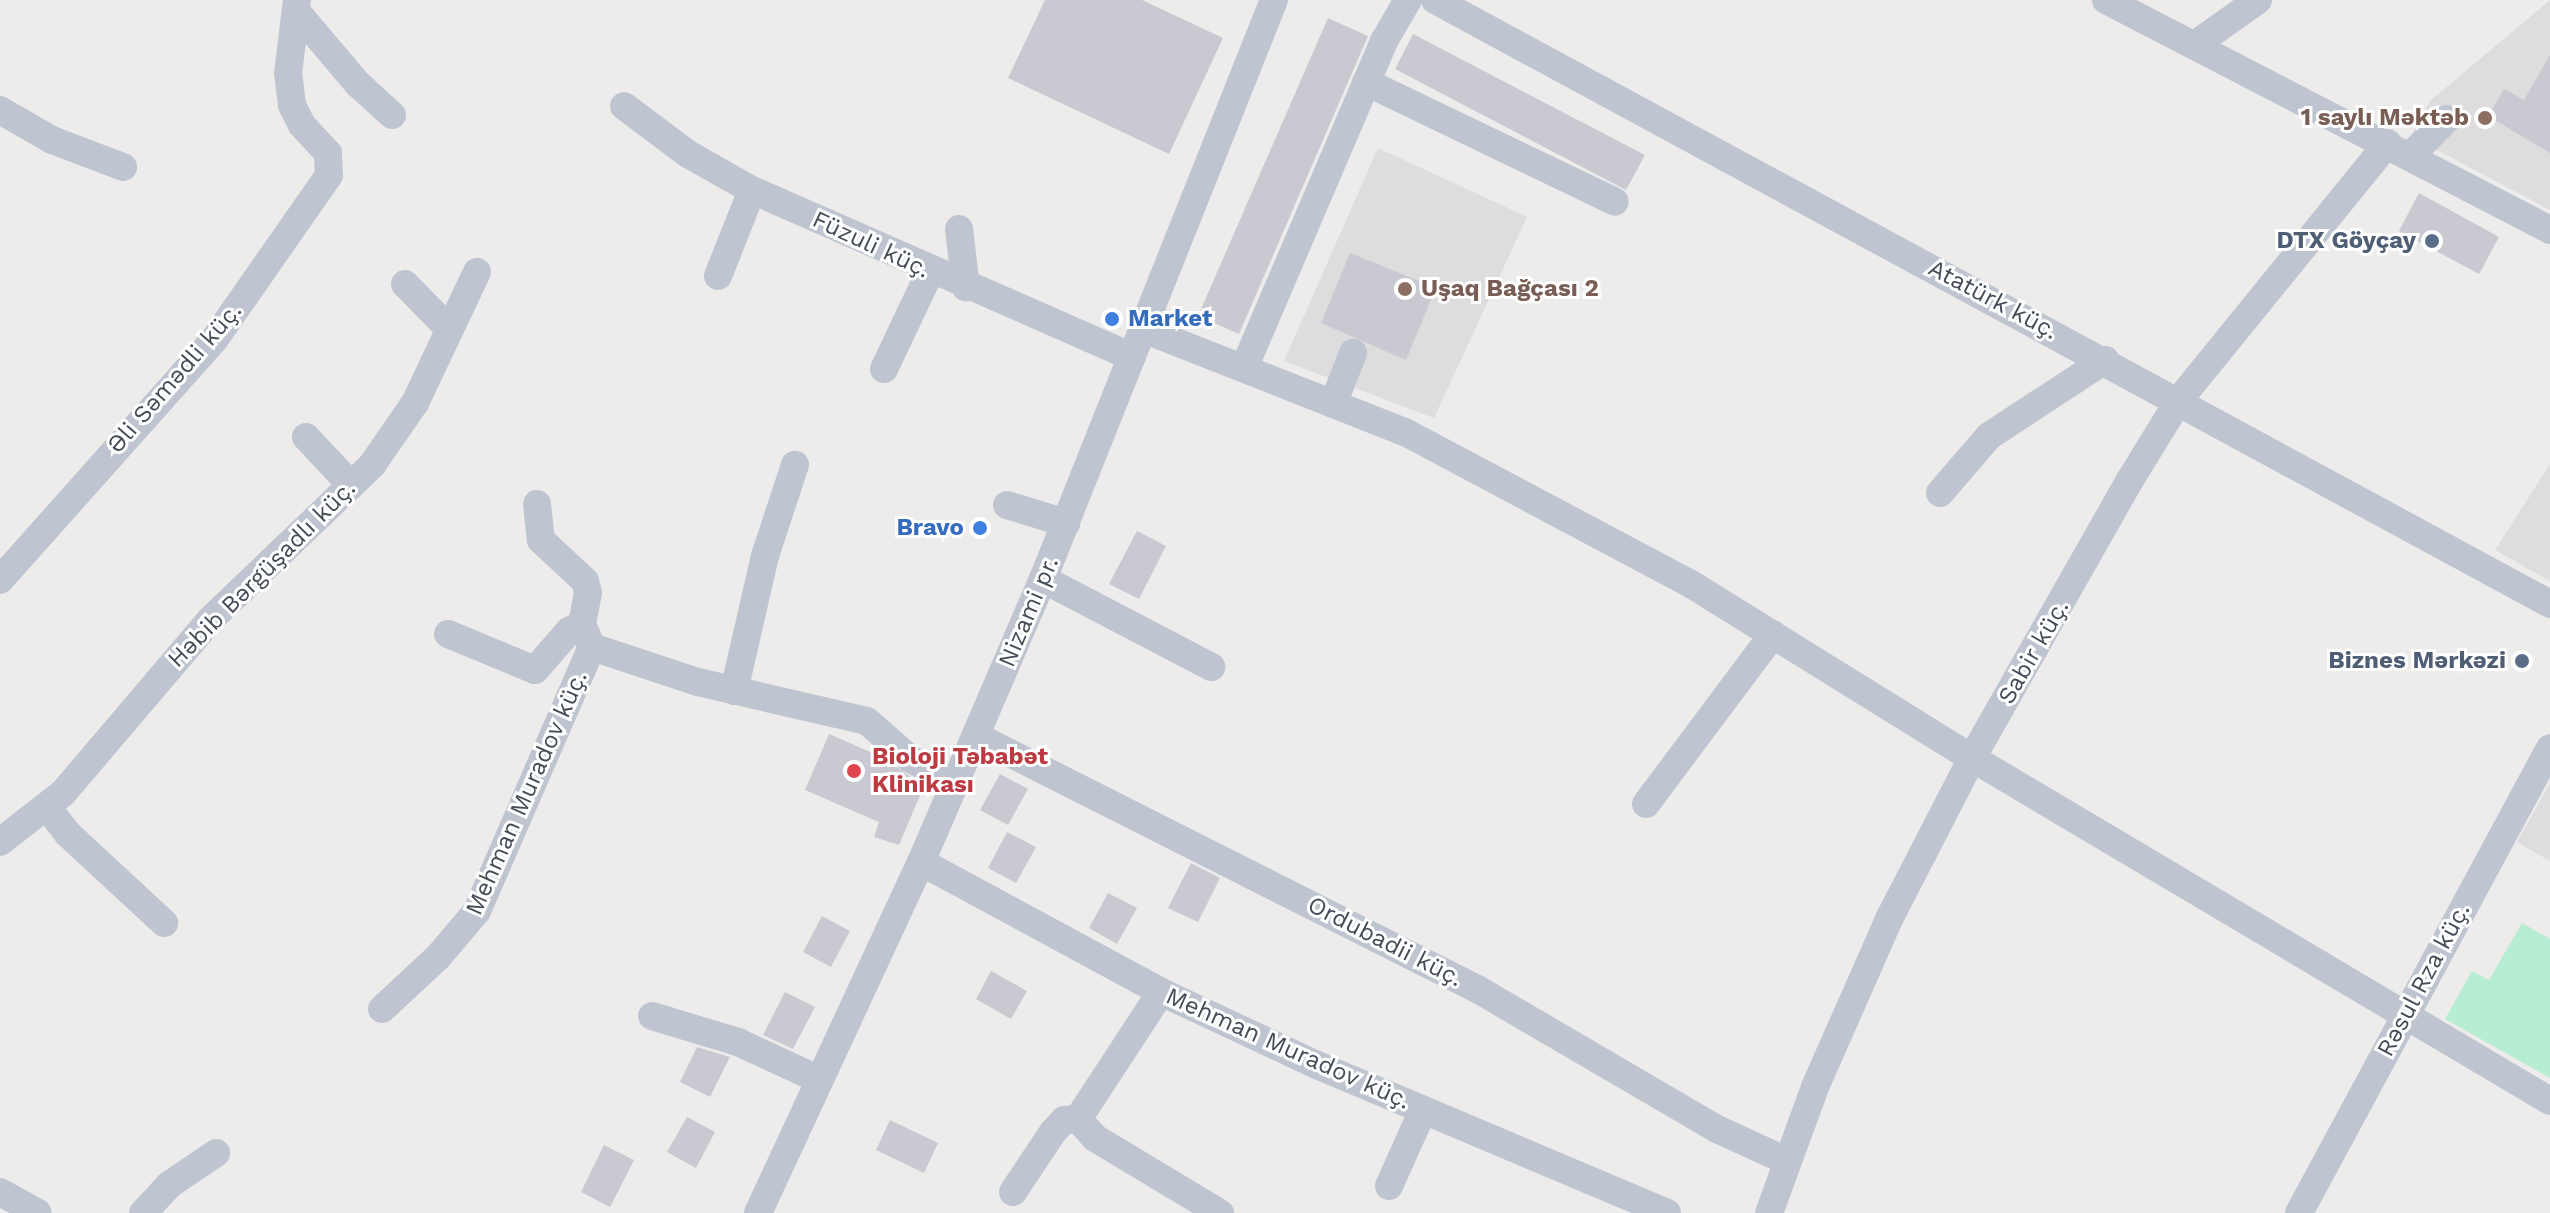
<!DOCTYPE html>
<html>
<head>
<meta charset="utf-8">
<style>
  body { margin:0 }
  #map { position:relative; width:2550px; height:1213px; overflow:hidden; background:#eeebeb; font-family:"Work Sans",sans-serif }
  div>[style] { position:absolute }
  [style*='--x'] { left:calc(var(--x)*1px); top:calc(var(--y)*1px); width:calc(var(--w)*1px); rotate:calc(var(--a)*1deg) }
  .education>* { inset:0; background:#dfdcdd }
  .green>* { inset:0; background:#b7edd3 }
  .building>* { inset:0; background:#c8c9d1 }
  .minor>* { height:28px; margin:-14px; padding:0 14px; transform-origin:14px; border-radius:14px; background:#bec5d1 }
  .dots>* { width:22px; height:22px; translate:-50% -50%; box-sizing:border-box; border:4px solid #fff; border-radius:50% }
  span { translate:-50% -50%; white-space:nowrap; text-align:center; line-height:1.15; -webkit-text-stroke:6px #fff; paint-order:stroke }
  .education-label { font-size:24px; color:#785e54; font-weight:700 }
  .right { translate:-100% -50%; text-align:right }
  .left { translate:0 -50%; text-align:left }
  .service-label { font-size:24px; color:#4e5e75; font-weight:700 }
  .street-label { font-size:24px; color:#444c58 }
  .shop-label { font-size:24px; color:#366cbe; font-weight:700 }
  .health-label { font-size:24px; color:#be3a42; font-weight:700 }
</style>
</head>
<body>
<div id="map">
  <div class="education">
    <i style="clip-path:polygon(2550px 0,2550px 210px,2411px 136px,2430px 101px)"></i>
    <i style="clip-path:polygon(1378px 148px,1527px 217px,1434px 418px,1284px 361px)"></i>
    <i style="clip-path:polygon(2550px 464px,2550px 581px,2495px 550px)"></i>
    <i style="clip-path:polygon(2550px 783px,2550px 861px,2517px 842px)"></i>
  </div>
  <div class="green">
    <i style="clip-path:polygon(2522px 923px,2550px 939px,2550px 1078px,2445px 1019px,2472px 971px,2489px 980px)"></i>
  </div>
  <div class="building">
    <i style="clip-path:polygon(1045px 0,1142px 0,1223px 38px,1169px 154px,1008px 78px)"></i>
    <i style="clip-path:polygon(1328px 18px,1368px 36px,1239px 334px,1198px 316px)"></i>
    <i style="clip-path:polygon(1413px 34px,1645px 155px,1626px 190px,1395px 69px)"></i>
    <i style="clip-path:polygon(2550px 55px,2550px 153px,2488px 116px,2504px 89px,2524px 100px)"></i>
    <i style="clip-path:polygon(2419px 193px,2499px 237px,2479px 274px,2399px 231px)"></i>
    <i style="clip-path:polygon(1350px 253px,1436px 288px,1406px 360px,1321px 323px)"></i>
    <i style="clip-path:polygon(1137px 531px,1166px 546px,1139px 599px,1109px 584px)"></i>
    <i style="clip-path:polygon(829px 734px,882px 757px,924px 786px,899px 845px,874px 837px,879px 822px,805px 790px)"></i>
    <i style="clip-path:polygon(1000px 774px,1028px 789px,1008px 825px,980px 810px)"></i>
    <i style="clip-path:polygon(1007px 832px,1036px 847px,1016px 883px,988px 868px)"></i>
    <i style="clip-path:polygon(1191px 863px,1220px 878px,1198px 922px,1168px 908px)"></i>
    <i style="clip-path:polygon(1108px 893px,1137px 908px,1117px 944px,1089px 928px)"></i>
    <i style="clip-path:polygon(822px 916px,850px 931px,831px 967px,803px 952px)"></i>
    <i style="clip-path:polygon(991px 971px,1027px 991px,1011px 1019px,976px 999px)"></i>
    <i style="clip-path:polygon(785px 992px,815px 1007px,793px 1049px,763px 1035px)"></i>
    <i style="clip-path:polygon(697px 1047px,730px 1057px,710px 1097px,680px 1082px)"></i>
    <i style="clip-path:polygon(687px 1117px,715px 1132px,696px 1168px,667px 1152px)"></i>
    <i style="clip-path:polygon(890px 1120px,938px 1143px,924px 1173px,876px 1150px)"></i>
    <i style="clip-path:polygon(604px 1145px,634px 1160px,610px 1207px,581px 1192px)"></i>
  </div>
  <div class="minor">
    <i style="--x:1435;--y:0;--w:1268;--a:28.44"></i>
    <i style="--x:2106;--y:0;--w:500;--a:27.38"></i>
    <i style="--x:296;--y:11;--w:96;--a:49.7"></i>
    <i style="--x:358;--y:84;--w:46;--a:42.4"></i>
    <i style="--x:2196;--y:44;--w:76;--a:-35.4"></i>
    <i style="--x:1366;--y:82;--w:276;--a:25.7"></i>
    <i style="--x:624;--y:106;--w:80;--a:36.9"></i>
    <i style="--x:688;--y:154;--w:73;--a:29.4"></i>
    <i style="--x:752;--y:190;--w:415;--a:23.7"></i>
    <i style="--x:0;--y:110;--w:60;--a:30"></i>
    <i style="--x:52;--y:140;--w:76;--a:20.8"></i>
    <i style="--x:2411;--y:155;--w:51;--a:-45"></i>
    <i style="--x:959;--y:229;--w:59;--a:83.2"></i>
    <i style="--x:718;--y:276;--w:92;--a:-68.4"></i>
    <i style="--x:405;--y:284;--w:63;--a:45.6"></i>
    <i style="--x:1143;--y:329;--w:282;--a:21.5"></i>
    <i style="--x:1405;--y:432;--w:324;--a:28"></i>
    <i style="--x:1691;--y:584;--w:331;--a:31.8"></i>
    <i style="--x:1972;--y:758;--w:672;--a:30.69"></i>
    <i style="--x:1244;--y:368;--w:356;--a:-66.8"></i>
    <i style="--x:1384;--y:41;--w:48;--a:-59.7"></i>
    <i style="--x:884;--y:369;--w:107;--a:-64.6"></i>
    <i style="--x:1333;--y:404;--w:55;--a:-68.6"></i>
    <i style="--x:306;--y:437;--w:66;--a:46.8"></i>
    <i style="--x:1940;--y:493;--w:75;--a:-49.3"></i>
    <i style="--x:1989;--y:436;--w:139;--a:-33.2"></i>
    <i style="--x:537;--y:504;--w:36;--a:84"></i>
    <i style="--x:541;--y:540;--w:60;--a:43"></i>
    <i style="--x:585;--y:581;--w:12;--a:76"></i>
    <i style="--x:588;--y:593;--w:32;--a:101"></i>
    <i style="--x:582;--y:624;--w:25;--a:67"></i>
    <i style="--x:1007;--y:505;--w:62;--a:17"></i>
    <i style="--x:1043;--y:579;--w:190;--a:27.6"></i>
    <i style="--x:0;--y:580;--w:322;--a:-48.3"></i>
    <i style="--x:214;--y:340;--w:201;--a:-55.1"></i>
    <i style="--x:329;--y:175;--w:22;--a:-93"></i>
    <i style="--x:328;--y:153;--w:38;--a:-133"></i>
    <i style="--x:302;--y:125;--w:22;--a:-117"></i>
    <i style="--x:292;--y:105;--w:31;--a:-97"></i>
    <i style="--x:288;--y:74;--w:75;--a:-83.1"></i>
    <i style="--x:448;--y:634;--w:94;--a:22.5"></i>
    <i style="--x:535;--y:670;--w:52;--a:-48.9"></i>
    <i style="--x:569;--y:631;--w:15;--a:-28"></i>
    <i style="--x:734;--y:691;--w:139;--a:-77.1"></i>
    <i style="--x:765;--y:556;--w:96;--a:-71.8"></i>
    <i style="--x:976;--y:736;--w:563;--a:26.79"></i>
    <i style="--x:1479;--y:990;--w:276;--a:30.3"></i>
    <i style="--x:1717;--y:1129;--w:77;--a:24.6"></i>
    <i style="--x:1646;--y:804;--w:212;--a:-53.2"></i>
    <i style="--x:47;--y:807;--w:34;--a:52"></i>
    <i style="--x:68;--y:834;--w:131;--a:42.8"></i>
    <i style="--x:0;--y:842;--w:80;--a:-37.9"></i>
    <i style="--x:63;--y:793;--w:227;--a:-49.6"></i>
    <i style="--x:210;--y:620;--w:224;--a:-43.7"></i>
    <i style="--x:372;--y:465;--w:75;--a:-55.3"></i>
    <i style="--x:415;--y:403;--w:145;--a:-64.7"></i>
    <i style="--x:921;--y:862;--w:273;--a:28.4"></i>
    <i style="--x:1161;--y:992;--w:172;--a:25.1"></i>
    <i style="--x:1317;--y:1065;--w:380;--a:22.9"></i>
    <i style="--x:382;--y:1009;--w:76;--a:-42.9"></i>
    <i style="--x:438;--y:957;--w:60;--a:-49.7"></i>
    <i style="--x:477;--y:911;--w:288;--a:-66.5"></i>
    <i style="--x:592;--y:647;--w:112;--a:18.3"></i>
    <i style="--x:698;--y:682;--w:173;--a:13"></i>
    <i style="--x:867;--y:721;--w:56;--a:41.4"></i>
    <i style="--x:909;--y:758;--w:52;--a:30"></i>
    <i style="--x:652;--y:1016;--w:90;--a:16.8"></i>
    <i style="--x:738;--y:1042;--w:90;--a:24.9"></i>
    <i style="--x:1078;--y:1119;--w:25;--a:48"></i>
    <i style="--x:1095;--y:1138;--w:146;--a:31"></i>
    <i style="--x:1389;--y:1186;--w:83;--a:-65.9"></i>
    <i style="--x:0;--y:1192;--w:43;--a:28.9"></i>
    <i style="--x:1013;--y:1192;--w:72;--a:-56.3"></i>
    <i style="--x:1053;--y:1132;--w:16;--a:-47"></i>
    <i style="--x:1064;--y:1120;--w:14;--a:-4"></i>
    <i style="--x:1078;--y:1119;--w:152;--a:-56.8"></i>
    <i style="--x:143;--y:1213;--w:38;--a:-47"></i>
    <i style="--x:169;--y:1185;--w:57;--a:-34.2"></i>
    <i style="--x:758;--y:1213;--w:387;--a:-65.1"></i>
    <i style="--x:921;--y:862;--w:308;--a:-66.7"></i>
    <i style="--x:1043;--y:579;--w:623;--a:-68.25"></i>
    <i style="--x:1769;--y:1213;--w:134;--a:-69.9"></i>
    <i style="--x:1815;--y:1087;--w:184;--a:-66.2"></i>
    <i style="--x:1889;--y:919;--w:181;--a:-62.7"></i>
    <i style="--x:1972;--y:758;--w:320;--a:-60.4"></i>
    <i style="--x:2130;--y:480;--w:94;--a:-58.5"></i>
    <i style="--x:2179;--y:400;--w:331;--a:-50.9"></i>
    <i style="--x:2299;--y:1213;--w:528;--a:-61.64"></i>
  </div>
  <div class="dots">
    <i style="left:2485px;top:118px;background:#8d6e63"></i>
    <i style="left:2432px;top:241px;background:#5c6f8a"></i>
    <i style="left:1405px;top:289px;background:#8d6e63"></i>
    <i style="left:1112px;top:319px;background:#3f7fe0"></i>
    <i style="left:980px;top:528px;background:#3f7fe0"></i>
    <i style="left:2522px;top:661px;background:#5c6f8a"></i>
    <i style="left:854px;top:771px;background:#e0444e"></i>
  </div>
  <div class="education-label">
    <span class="right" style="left:2469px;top:118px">1 saylı Məktəb</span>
    <span class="left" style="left:1421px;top:289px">Uşaq Bağçası 2</span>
  </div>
  <div class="service-label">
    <span class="right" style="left:2416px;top:241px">DTX Göyçay</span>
    <span class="right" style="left:2506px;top:661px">Biznes Mərkəzi</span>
  </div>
  <div class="street-label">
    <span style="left:871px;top:245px;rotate:25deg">Füzuli küç.</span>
    <span style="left:1993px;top:300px;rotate:28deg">Atatürk küç.</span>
    <span style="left:175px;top:378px;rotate:-49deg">Əli Səmədli küç.</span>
    <span style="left:262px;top:574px;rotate:-45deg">Həbib Bərgüşadlı küç.</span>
    <span style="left:1029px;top:612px;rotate:-67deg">Nizami pr.</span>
    <span style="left:2034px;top:652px;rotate:-60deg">Sabir küç.</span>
    <span style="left:527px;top:793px;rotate:-66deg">Mehman Muradov küç.</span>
    <span style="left:1385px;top:942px;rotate:27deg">Ordubadii küç.</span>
    <span style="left:2424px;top:980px;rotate:-62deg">Rəsul Rza küç.</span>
    <span style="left:1288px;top:1049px;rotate:24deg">Mehman Muradov küç.</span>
  </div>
  <div class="shop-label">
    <span class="left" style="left:1128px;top:319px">Market</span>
    <span class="right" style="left:964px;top:528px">Bravo</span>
  </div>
  <div class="health-label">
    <span class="left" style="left:872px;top:771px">Bioloji Təbabət<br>Klinikası</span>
  </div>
</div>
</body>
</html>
